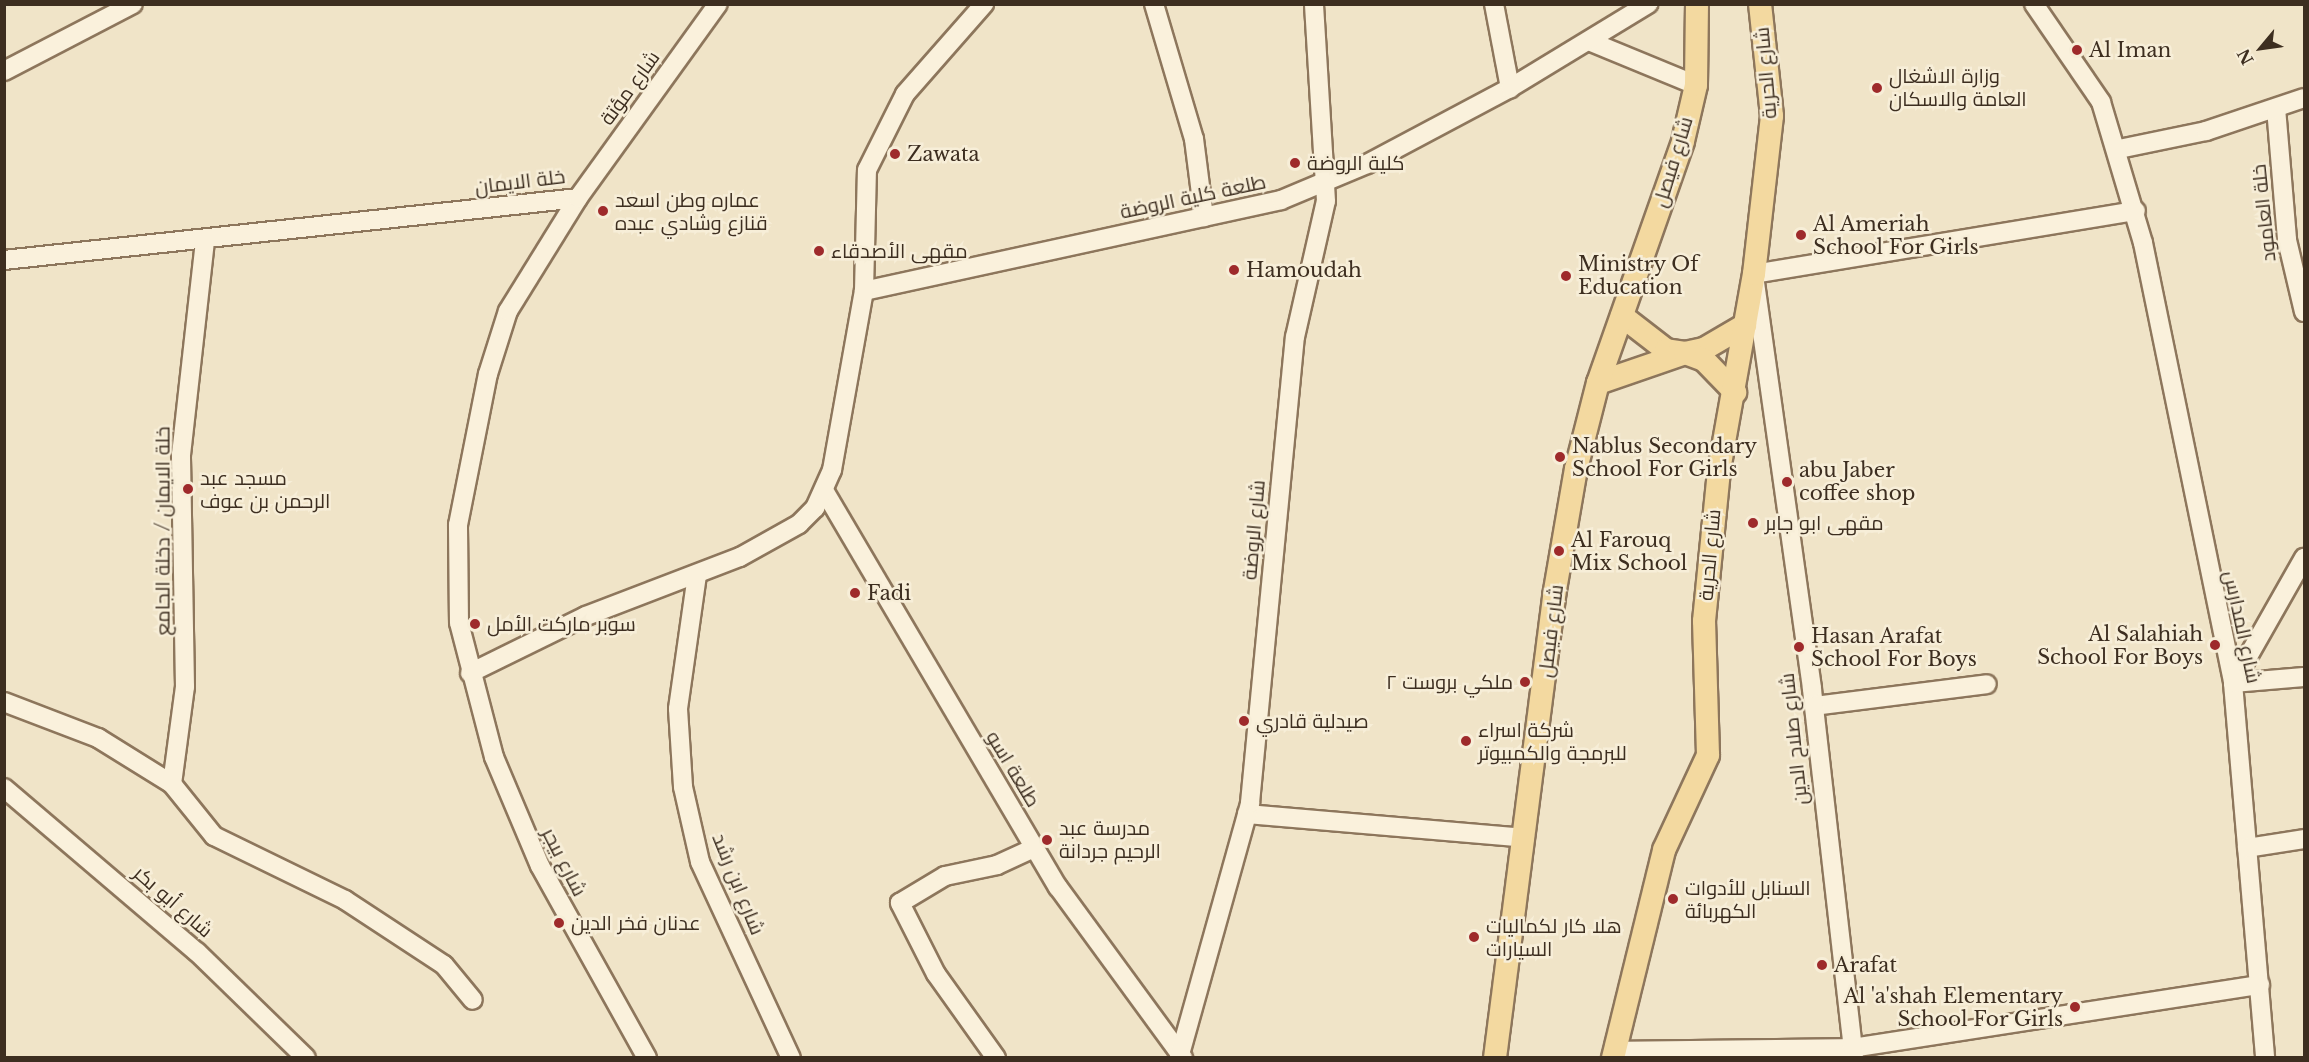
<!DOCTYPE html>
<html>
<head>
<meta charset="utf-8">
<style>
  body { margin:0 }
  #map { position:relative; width:2309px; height:1062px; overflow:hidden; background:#f0e4c8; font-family:"Libre Baskerville",Cairo,serif }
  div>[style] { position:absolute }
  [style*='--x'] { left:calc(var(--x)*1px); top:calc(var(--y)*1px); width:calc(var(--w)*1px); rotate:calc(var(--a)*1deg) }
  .roads { filter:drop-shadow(2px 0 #8d765c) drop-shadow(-2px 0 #8d765c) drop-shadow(0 2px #8d765c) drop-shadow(0 -2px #8d765c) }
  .minor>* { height:18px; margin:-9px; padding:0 9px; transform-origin:9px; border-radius:9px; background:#faf1dc }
  .major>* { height:22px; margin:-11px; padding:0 11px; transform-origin:11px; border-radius:11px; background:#f3d9a0 }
  .dots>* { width:16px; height:16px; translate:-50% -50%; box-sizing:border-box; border:3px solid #f7eed8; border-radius:50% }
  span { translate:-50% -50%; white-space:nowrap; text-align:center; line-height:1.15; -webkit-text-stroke:5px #f7eed8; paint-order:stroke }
  .poi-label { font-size:20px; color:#3d2e20 }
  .left { translate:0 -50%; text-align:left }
  .right { translate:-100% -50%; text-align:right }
  .street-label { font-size:20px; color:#3d2e20 }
  .frame { position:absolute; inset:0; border:6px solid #3d2e20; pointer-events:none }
  .north { position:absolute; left:2231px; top:18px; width:60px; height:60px; -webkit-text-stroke:4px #f7eed8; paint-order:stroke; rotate:241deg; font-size:16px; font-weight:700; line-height:24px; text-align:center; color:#3d2e20 }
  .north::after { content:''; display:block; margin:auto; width:21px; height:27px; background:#3d2e20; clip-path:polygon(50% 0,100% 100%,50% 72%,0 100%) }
</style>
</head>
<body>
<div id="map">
  <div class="roads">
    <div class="minor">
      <i style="--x:1154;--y:4;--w:141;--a:73.5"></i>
      <i style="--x:1194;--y:139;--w:79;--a:82.7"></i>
      <i style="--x:1494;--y:4;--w:86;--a:79.2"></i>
      <i style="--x:2034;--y:4;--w:119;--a:55.6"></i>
      <i style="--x:2101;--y:102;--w:147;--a:73.4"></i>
      <i style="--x:2143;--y:243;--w:449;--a:78.4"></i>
      <i style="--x:2233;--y:683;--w:376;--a:85.1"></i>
      <i style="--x:1589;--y:41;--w:116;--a:22.4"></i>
      <i style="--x:4;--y:71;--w:145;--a:-27.4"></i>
      <i style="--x:2276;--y:108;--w:132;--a:85.2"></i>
      <i style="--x:2287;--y:240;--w:74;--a:76.7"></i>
      <i style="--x:2119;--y:149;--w:89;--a:-11.7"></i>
      <i style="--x:2206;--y:131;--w:103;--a:-18.6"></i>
      <i style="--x:4;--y:260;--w:577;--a:-6.16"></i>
      <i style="--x:864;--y:291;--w:427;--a:-12.3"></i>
      <i style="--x:1281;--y:200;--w:93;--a:-22.7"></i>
      <i style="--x:1367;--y:164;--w:162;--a:-28"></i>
      <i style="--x:1510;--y:88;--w:162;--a:-31.3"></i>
      <i style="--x:825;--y:492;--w:459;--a:59.5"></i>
      <i style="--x:1058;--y:887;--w:212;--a:53.8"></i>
      <i style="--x:697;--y:575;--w:135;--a:98.1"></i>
      <i style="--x:678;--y:709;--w:78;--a:86.3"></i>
      <i style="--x:683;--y:787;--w:77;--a:77.2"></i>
      <i style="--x:700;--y:862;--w:216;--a:65.1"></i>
      <i style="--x:470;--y:673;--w:129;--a:-26.2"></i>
      <i style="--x:586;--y:616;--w:165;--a:-21"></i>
      <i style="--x:740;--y:557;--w:68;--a:-29.2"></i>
      <i style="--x:799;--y:524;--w:23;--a:-45"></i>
      <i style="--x:815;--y:508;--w:42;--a:-65.9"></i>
      <i style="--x:832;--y:470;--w:182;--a:-79.9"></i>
      <i style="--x:864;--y:291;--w:121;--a:-88.6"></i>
      <i style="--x:867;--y:170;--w:85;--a:-63.4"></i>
      <i style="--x:905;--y:94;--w:120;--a:-48.7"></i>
      <i style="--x:2233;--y:683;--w:144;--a:-60.4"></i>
      <i style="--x:2233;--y:683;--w:71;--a:-4.8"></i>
      <i style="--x:4;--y:702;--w:101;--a:21"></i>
      <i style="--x:98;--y:738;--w:87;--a:31.9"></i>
      <i style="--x:172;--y:784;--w:67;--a:51.1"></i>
      <i style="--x:214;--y:836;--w:146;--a:26"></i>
      <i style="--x:345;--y:900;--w:118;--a:33.3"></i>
      <i style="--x:444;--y:965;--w:45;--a:50.4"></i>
      <i style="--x:1814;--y:706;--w:174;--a:-7.2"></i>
      <i style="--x:172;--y:784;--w:98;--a:-82.4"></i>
      <i style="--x:185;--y:687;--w:232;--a:-91"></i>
      <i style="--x:181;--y:455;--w:215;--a:-83.6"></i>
      <i style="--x:4;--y:788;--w:253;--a:40.4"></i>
      <i style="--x:197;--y:952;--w:152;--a:44.2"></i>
      <i style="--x:1247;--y:814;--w:279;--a:4.9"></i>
      <i style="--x:2247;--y:848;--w:58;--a:-9"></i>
      <i style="--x:1614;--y:1051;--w:238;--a:-0.7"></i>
      <i style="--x:1852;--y:1048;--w:413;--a:-8.8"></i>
      <i style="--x:647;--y:1058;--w:220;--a:-119.1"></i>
      <i style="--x:540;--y:866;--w:118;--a:-112.9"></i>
      <i style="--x:494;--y:757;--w:138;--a:-104.6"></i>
      <i style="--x:459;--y:623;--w:98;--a:-90.6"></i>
      <i style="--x:458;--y:525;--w:154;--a:-78.8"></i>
      <i style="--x:488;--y:374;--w:66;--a:-72.4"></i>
      <i style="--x:508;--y:311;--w:133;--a:-58.2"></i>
      <i style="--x:578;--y:198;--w:239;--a:-54.2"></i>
      <i style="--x:996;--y:1058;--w:103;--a:-125.5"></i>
      <i style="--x:936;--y:974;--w:80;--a:-116.9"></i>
      <i style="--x:900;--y:903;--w:52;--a:-31"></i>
      <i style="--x:945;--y:876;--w:53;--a:-11.9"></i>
      <i style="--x:997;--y:865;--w:41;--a:-24.7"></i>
      <i style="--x:1179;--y:1058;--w:265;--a:-74.4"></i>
      <i style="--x:1250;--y:803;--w:468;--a:-84.5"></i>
      <i style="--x:1295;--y:337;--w:139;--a:-77.2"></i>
      <i style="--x:1326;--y:201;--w:197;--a:-93.5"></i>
      <i style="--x:1854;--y:1058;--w:372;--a:-96.5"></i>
      <i style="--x:1812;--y:688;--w:418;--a:-98"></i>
      <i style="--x:1754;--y:274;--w:387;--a:-9.4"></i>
    </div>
    <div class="major">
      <i style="--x:1622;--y:316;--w:56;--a:37.7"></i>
      <i style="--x:1666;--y:350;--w:19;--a:9"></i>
      <i style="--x:1685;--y:353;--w:19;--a:-12"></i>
      <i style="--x:1704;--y:349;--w:48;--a:-30.3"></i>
      <i style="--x:1598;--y:383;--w:92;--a:-19"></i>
      <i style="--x:1685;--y:353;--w:20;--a:20"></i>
      <i style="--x:1704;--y:360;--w:45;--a:45.9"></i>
      <i style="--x:1495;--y:1058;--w:466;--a:-82.7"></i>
      <i style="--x:1554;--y:596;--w:129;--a:-80.2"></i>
      <i style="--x:1576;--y:469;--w:89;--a:-75.7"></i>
      <i style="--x:1598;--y:383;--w:256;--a:-70.6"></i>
      <i style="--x:1683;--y:141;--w:57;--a:-76.9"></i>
      <i style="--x:1696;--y:85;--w:81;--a:-89.3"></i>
      <i style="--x:1613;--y:1058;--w:214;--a:-76.2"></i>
      <i style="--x:1664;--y:850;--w:105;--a:-65.1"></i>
      <i style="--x:1708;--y:755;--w:134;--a:-91.7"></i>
      <i style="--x:1704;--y:621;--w:152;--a:-84.3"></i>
      <i style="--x:1719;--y:470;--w:199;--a:-79.9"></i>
      <i style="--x:1754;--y:274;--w:159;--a:-83.5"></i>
      <i style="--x:1772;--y:116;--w:113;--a:-96.1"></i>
    </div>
  </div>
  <div class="dots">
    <i style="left:2077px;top:50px;background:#9e2a2b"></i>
    <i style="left:1877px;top:88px;background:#9e2a2b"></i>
    <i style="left:895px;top:154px;background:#9e2a2b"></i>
    <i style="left:1295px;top:163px;background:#9e2a2b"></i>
    <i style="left:603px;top:211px;background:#9e2a2b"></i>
    <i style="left:1801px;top:235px;background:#9e2a2b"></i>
    <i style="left:819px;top:251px;background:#9e2a2b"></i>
    <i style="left:1234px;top:270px;background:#9e2a2b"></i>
    <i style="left:1566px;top:276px;background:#9e2a2b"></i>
    <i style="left:1560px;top:457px;background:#9e2a2b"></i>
    <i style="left:1787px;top:482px;background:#9e2a2b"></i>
    <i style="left:188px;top:489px;background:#9e2a2b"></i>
    <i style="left:1753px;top:523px;background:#9e2a2b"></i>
    <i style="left:1559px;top:551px;background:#9e2a2b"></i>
    <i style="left:855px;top:593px;background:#9e2a2b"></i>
    <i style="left:475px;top:624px;background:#9e2a2b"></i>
    <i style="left:2215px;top:645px;background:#9e2a2b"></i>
    <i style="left:1799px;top:647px;background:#9e2a2b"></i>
    <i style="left:1525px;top:682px;background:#9e2a2b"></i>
    <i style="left:1244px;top:721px;background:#9e2a2b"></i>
    <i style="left:1466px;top:741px;background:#9e2a2b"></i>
    <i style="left:1047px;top:840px;background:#9e2a2b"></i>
    <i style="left:1673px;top:899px;background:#9e2a2b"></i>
    <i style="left:559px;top:923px;background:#9e2a2b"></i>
    <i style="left:1474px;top:937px;background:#9e2a2b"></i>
    <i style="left:1822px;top:965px;background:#9e2a2b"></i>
    <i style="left:2075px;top:1007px;background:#9e2a2b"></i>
  </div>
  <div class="poi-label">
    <span class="left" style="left:2089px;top:50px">Al Iman</span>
    <span class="left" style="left:1889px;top:88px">وزارة الاشغال<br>العامة والاسكان</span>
    <span class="left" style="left:907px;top:154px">Zawata</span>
    <span class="left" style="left:1307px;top:163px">كلية الروضة</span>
    <span class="left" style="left:615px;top:212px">عماره وطن اسعد<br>قنازع وشادي عبده</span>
    <span class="left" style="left:1813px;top:236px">Al Ameriah<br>School For Girls</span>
    <span class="left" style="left:831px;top:251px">مقهى الأصدقاء</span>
    <span class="left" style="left:1578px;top:276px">Ministry Of<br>Education</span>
    <span class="left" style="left:1246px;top:270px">Hamoudah</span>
    <span class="left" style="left:1572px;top:458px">Nablus Secondary<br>School For Girls</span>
    <span class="left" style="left:1799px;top:482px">abu Jaber<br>coffee shop</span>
    <span class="left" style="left:200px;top:490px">مسجد عبد<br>الرحمن بن عوف</span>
    <span class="left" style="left:1765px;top:523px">مقهى ابو جابر</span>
    <span class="left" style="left:1571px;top:552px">Al Farouq<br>Mix School</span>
    <span class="left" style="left:867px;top:593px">Fadi</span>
    <span class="left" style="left:487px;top:624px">سوبر ماركت الأمل</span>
    <span class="right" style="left:2203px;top:646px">Al Salahiah<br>School For Boys</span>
    <span class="left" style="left:1811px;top:648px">Hasan Arafat<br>School For Boys</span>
    <span class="right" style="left:1513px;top:682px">ملكي بروست ٢</span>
    <span class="left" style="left:1256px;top:721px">صيدلية قادري</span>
    <span class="left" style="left:1478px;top:742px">شركة اسراء<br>للبرمجة والكمبيوتر</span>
    <span class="left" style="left:1059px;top:840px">مدرسة عبد<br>الرحيم جردانة</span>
    <span class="left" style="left:1685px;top:900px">السنابل للأدوات<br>الكهربائة</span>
    <span class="left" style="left:571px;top:923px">عدنان فخر الدين</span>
    <span class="left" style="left:1486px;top:938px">هلا كار لكماليات<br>السيارات</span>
    <span class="left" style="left:1834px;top:965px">Arafat</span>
    <span class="right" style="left:2063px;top:1008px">Al 'a'shah Elementary<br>School For Girls</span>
  </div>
  <div class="street-label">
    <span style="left:1766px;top:73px;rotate:-95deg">شارع الحرية</span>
    <span style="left:630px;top:88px;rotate:-54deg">شارع مؤتة</span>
    <span style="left:1673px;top:162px;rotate:-73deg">شارع فيصل</span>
    <span style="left:520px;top:182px;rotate:-7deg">خلة الايمان</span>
    <span style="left:1193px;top:197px;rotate:-12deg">طلعة كلية الروضة</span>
    <span style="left:2264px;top:213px;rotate:-96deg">خلة العامود</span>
    <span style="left:1254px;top:530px;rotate:-85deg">شارع الروضة</span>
    <span style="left:163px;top:531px;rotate:-90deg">خلة الايمان / دخلة الجامع</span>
    <span style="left:1710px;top:555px;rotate:-85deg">شارع الحرية</span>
    <span style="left:2242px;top:627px;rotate:78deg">شارع المدارس</span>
    <span style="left:1551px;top:631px;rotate:-83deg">شارع فيصل</span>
    <span style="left:1794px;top:739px;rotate:-96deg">شارع صلاح الدين</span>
    <span style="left:1013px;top:769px;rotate:59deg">طلعة اسو</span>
    <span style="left:564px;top:862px;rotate:63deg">شارع بيجر</span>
    <span style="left:738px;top:884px;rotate:68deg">شارع ابن رشد</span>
    <span style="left:173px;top:902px;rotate:41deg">شارع أبو بكر</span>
  </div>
  <div class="frame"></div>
  <div class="north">N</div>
</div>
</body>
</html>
